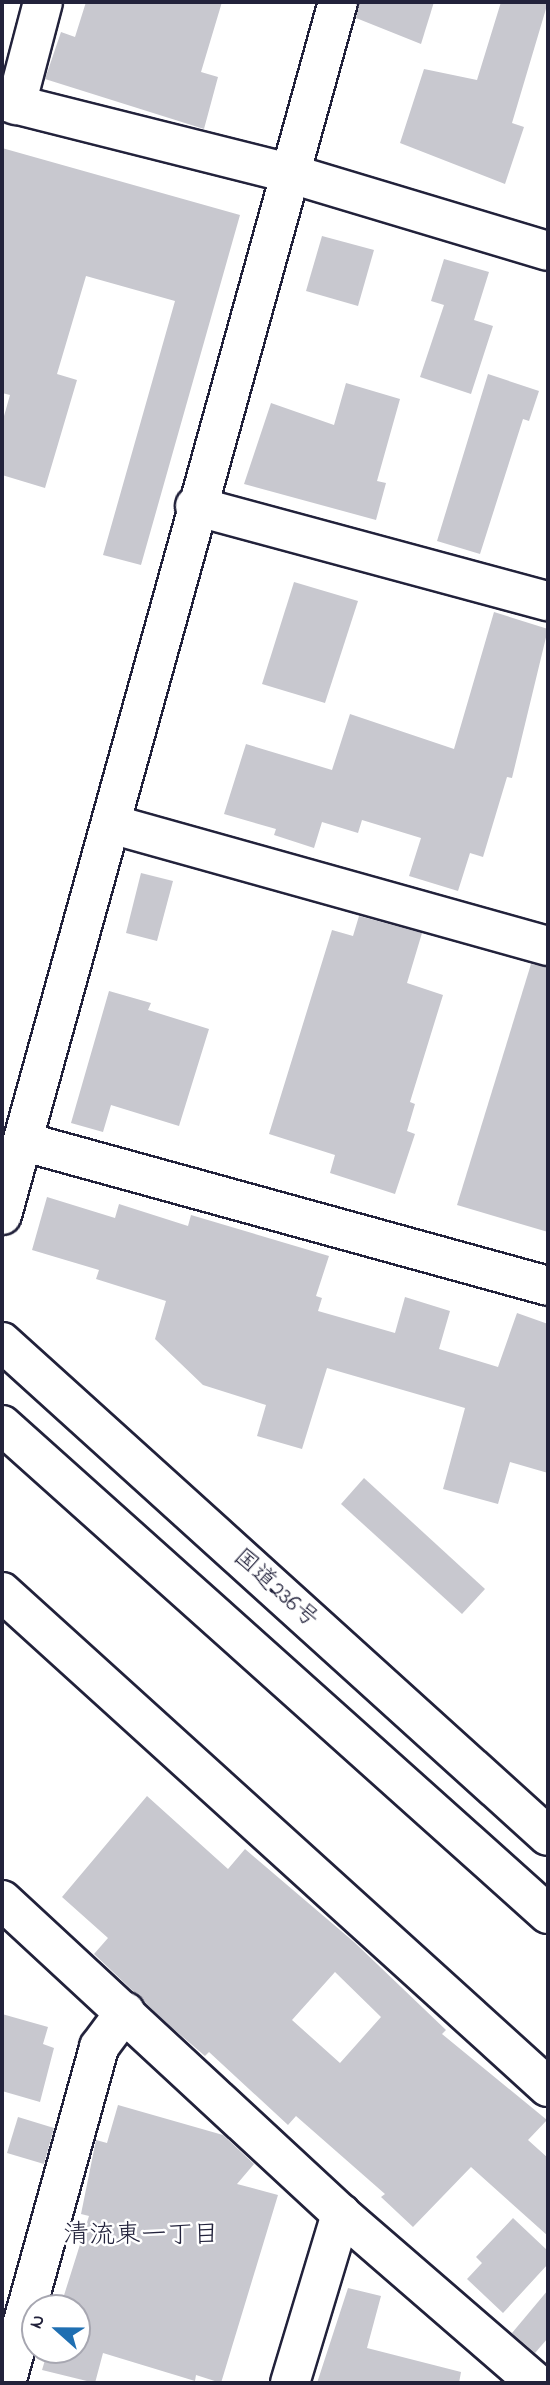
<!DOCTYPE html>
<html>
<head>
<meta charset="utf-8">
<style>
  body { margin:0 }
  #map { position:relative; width:550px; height:2385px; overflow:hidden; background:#fff; font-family:"Indie Flower","Klee One",sans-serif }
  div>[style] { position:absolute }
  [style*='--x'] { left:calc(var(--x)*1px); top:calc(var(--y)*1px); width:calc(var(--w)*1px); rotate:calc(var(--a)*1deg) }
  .building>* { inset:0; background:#c8c8cf }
  .roads { filter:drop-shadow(2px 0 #22223b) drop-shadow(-2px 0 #22223b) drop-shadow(0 2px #22223b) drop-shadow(0 -2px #22223b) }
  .street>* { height:38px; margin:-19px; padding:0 19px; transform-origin:19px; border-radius:19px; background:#fff }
  .highway>* { height:38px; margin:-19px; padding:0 19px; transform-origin:19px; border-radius:19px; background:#fff }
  span { translate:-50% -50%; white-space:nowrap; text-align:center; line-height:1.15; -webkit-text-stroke:5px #fff; paint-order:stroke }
  .street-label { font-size:24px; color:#22223b }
  .neighbourhood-label { font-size:26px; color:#22223b }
  .frame { position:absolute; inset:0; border:4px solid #22223b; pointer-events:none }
  .north { position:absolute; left:21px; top:2294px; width:70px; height:70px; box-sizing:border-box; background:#fff; border:2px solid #a7a7b1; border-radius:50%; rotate:291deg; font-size:19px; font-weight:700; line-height:28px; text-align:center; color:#22223b }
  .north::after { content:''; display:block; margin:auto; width:24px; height:32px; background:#1f6fb2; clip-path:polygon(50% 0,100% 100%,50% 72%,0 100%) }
</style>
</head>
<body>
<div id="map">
  <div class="building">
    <i style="clip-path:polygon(86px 2px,222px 2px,201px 72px,218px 77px,204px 129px,45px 79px,61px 32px,75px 37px)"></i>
    <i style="clip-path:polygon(359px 2px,434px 2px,421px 44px,356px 18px)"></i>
    <i style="clip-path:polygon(501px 2px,548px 2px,512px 123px,524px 127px,505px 184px,400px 143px,424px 69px,477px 80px)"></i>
    <i style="clip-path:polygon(2px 148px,240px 215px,141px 565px,103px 555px,175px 301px,86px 276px,57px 374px,77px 380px,45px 488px,2px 475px,2px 423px,10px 395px,2px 393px)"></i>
    <i style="clip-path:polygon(322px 236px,374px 250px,358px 306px,306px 291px)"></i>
    <i style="clip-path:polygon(444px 259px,489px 272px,474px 320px,493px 326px,471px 394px,420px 377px,444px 305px,431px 301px)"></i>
    <i style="clip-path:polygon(488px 374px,539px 391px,529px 421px,523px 419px,480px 554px,437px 541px)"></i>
    <i style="clip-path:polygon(346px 383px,400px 399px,377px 481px,386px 483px,376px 520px,244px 484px,271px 403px,334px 425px)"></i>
    <i style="clip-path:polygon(294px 582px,358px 601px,325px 703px,262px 684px)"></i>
    <i style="clip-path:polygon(494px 612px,548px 629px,512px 778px,507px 777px,483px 857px,470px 853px,458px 891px,409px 876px,421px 838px,362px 820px,358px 833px,322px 822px,314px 848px,274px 835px,276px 829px,224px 814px,246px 744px,332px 770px,350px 714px,454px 749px)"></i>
    <i style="clip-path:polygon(141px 873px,173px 881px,157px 941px,126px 933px)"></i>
    <i style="clip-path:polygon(359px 916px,422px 933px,407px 983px,443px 995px,410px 1102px,415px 1104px,407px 1131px,415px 1134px,395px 1194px,330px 1173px,335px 1155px,269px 1134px,332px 930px,353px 936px)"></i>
    <i style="clip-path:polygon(531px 964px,548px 967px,548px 1232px,457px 1205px)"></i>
    <i style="clip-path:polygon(109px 991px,151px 1003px,148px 1010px,209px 1029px,179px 1126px,111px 1105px,103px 1132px,71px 1123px)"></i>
    <i style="clip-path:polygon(47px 1197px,115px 1218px,119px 1204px,188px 1226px,191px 1215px,329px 1256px,316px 1296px,322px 1298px,318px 1311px,395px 1333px,405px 1297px,450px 1311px,439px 1349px,498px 1367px,517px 1313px,548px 1324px,548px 1473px,510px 1462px,498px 1504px,443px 1489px,465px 1408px,327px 1368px,302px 1449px,257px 1436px,266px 1405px,203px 1385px,155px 1339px,166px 1301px,96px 1279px,99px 1270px,32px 1250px)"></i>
    <i style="clip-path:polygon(364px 1478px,485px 1589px,462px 1614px,341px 1504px)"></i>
    <i style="clip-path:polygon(evenodd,147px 1796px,228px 1869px,245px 1849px,354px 1942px,446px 2030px,442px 2034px,547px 2120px,528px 2140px,548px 2158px,548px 2236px,471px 2167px,413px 2227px,381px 2197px,385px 2194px,296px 2116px,288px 2125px,209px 2052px,205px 2056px,170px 2026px,94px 1954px,108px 1938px,62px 1897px,147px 1796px,335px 1972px,381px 2017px,340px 2063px,292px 2020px,335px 1972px)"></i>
    <i style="clip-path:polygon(2px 2014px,48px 2027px,43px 2044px,54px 2048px,40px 2102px,2px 2091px)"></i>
    <i style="clip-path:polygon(118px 2105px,223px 2135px,254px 2164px,237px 2184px,278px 2195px,221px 2383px,196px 2375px,195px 2381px,103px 2353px,95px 2383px,42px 2370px,48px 2350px,77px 2350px,77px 2308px,60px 2308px,89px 2216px,81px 2214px,96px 2140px,107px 2143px)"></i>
    <i style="clip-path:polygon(18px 2117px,54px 2128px,44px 2164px,7px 2153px)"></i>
    <i style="clip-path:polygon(513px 2218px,548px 2251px,548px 2264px,503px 2313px,467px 2279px,482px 2263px,476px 2257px)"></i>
    <i style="clip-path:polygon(348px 2288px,381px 2296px,367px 2348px,461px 2372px,459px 2383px,317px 2383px)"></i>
    <i style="clip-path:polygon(548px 2290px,548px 2338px,535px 2353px,512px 2333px)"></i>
  </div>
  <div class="roads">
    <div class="street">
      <i style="--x:2;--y:101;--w:295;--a:14.1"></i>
      <i style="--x:288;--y:173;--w:271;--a:16.7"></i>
      <i style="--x:16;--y:105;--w:106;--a:-75.3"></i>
      <i style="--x:195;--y:506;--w:366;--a:15.1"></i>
      <i style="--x:111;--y:824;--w:454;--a:15.6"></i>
      <i style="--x:25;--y:1142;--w:542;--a:15.39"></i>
      <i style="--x:2;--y:1215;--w:1259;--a:-74.52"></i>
      <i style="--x:2;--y:1592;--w:737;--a:42.2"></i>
      <i style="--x:2;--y:1900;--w:462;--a:42.8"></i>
      <i style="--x:341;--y:2214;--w:258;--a:40.9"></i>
      <i style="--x:6;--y:2383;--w:349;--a:-74.5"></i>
      <i style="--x:99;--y:2047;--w:44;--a:-53.4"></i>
      <i style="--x:290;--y:2383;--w:177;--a:-73.2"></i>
    </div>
    <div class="highway">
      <i style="--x:2;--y:1342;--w:736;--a:42.14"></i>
      <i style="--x:2;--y:1425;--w:733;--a:41.85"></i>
    </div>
  </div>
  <div class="street-label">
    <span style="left:275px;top:1589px;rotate:42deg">国道236号</span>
  </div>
  <div class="neighbourhood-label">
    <span style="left:141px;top:2237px">清流東一丁目</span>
  </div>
  <div class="frame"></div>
  <div class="north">N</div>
</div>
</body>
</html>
